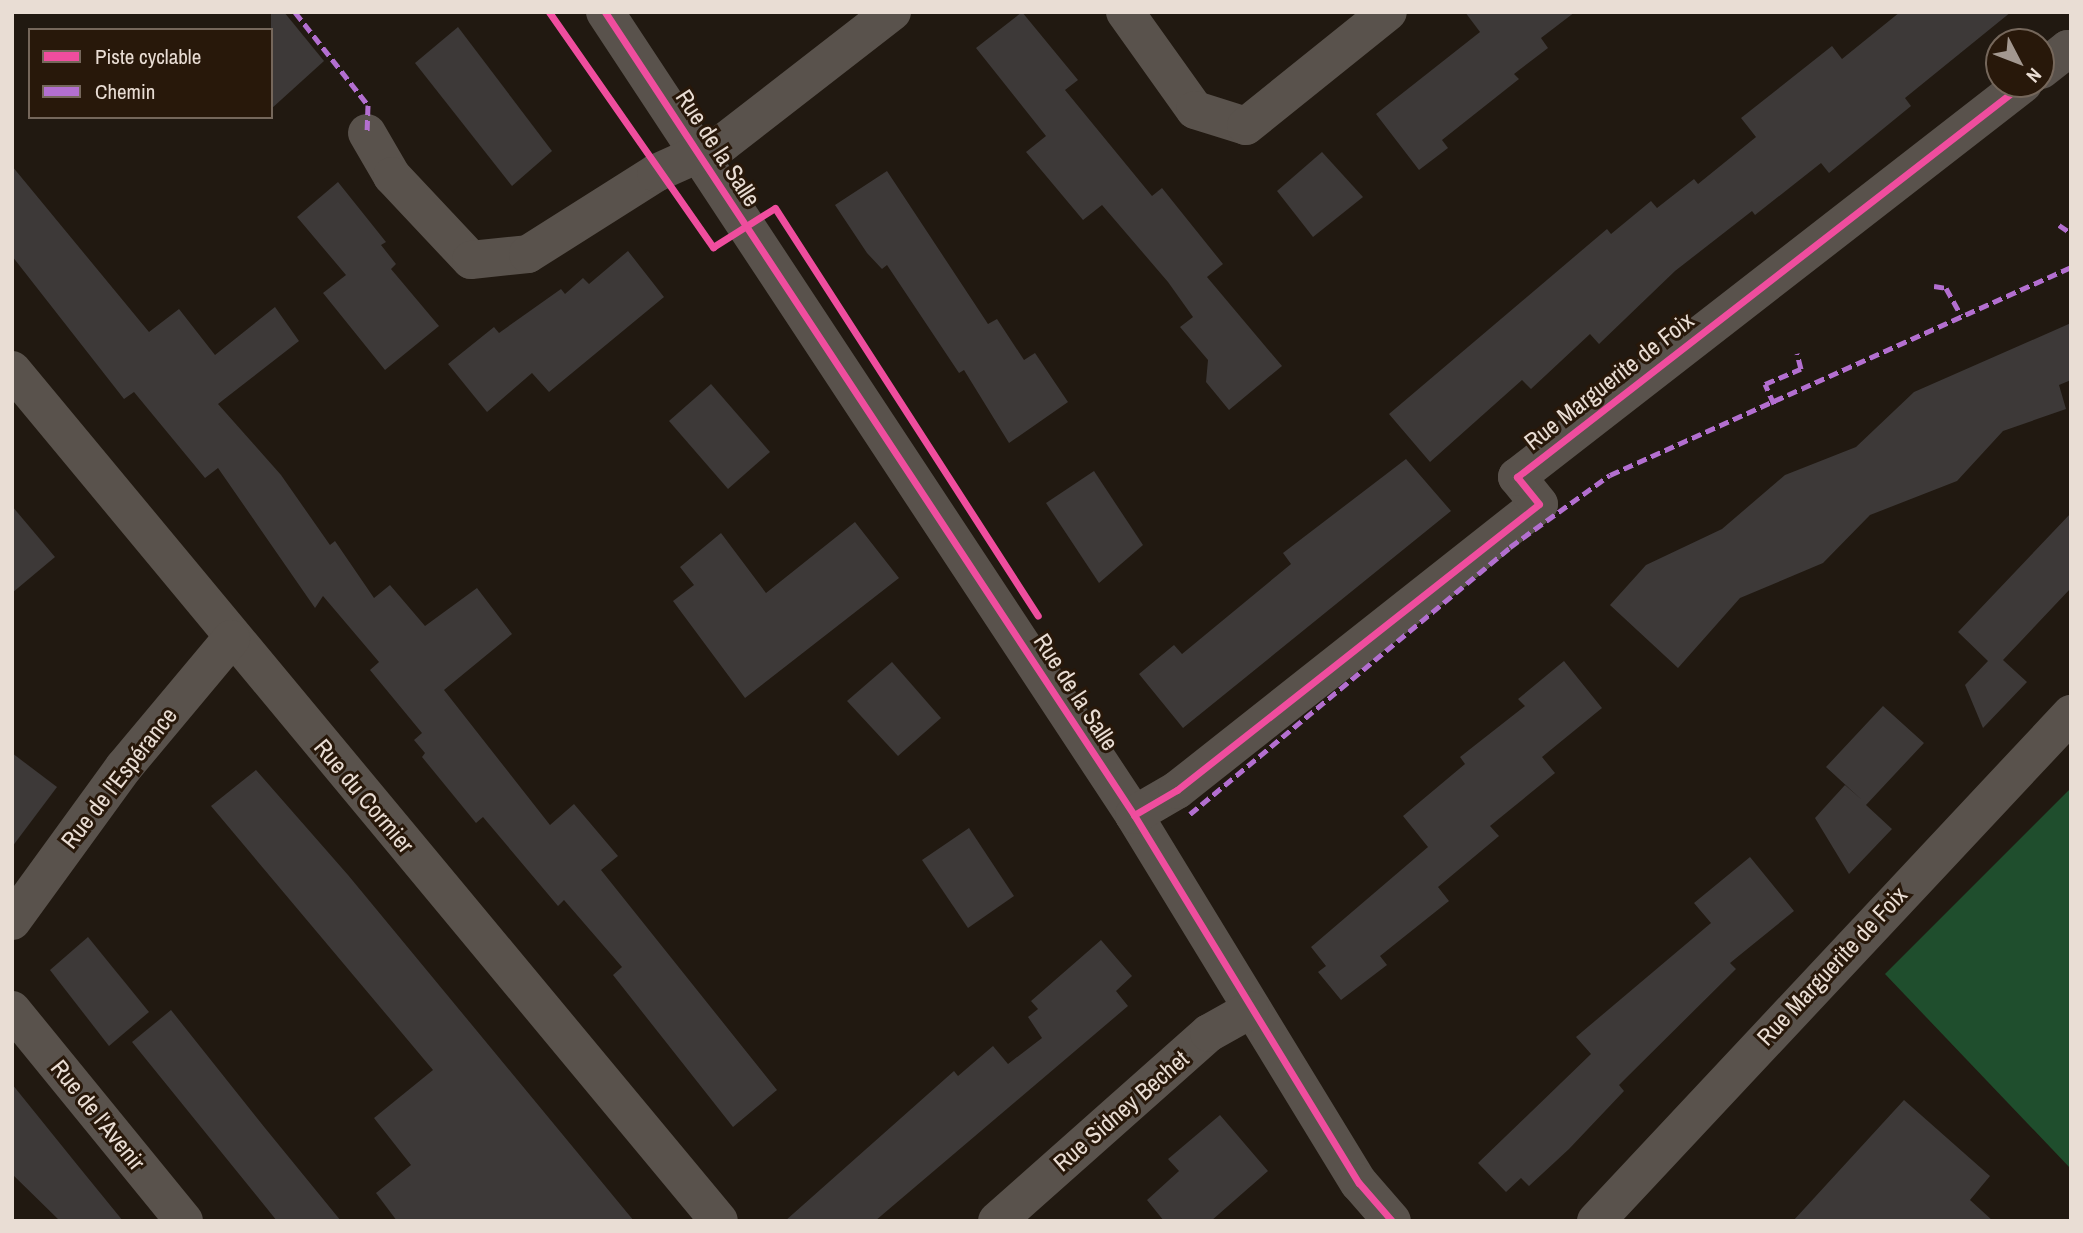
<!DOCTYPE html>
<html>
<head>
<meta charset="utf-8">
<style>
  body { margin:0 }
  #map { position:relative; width:2083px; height:1233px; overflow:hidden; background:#211911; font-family:"Archivo Narrow",sans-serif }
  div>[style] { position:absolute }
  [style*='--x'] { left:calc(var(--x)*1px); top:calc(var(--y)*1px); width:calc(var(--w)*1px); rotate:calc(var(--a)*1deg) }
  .forest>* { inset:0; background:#1f4e2d }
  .building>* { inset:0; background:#3d3938 }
  .street>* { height:38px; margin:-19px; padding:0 19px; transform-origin:19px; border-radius:19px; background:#59524c }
  .quiet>* { height:5px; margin-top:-2.5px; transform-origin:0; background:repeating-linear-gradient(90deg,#b36fd0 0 10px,transparent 0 15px) }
  .cycleway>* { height:7px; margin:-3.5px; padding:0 3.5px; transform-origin:3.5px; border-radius:3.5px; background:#ef4d9e }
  span { translate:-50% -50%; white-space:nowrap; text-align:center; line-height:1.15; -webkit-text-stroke:6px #28180a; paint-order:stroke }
  .street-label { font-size:24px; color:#e9ddd4 }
  .frame { position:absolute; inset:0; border:14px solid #e9ddd4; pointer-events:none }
  .legend { position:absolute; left:28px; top:28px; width:245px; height:91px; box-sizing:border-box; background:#28180a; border:2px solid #75675b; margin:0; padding:9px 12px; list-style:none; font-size:21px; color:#e9ddd4 }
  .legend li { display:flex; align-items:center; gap:14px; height:35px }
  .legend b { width:35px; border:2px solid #75675b }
  .north { position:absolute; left:1985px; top:28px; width:70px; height:70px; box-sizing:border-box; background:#28180a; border:2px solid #75675b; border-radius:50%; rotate:132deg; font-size:19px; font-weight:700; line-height:28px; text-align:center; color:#e9ddd4 }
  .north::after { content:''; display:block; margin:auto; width:24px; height:32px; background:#a39890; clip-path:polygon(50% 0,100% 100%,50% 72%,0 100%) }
</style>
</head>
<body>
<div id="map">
  <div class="forest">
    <i style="clip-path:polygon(2071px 788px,2071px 1169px,1885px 974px)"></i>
  </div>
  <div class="building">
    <i style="clip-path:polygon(271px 12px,284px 12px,324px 61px,271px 109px)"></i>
    <i style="clip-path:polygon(1022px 12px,1078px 80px,1065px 90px,1152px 196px,1162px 188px,1223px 264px,1207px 277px,1282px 366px,1229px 410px,1206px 382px,1208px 360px,1180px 327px,1193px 317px,1168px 282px,1102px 205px,1083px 220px,1026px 152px,1046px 136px,976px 48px)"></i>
    <i style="clip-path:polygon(1465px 12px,1575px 12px,1541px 38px,1548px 48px,1514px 74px,1519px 79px,1442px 140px,1448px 148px,1419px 170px,1376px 114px,1480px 32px)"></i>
    <i style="clip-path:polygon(1900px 12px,2011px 12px,1905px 98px,1911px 106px,1829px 173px,1821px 163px,1755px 215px,1752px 211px,1675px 271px,1599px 344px,1590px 334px,1531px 389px,1522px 380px,1430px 462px,1389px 414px,1607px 229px,1611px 234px,1651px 201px,1657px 208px,1694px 179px,1698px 184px,1756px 137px,1741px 118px,1832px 46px,1842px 59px)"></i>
    <i style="clip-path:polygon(458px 27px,552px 151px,512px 186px,415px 63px)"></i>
    <i style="clip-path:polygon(1322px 152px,1363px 197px,1313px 237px,1277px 191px)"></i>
    <i style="clip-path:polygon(12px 166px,149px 332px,179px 309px,215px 355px,275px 307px,299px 341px,218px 404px,281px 475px,330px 545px,335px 541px,374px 598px,390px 585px,425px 626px,477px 588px,512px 634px,444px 690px,550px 825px,574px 804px,618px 856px,601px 870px,777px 1090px,733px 1127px,613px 975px,622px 967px,564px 900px,558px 906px,483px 817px,476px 823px,422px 757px,425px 753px,414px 740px,422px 733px,370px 670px,379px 662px,323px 596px,315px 608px,218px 468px,205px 478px,134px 392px,124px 399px,12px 256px)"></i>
    <i style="clip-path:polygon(887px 171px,988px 324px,997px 319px,1024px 360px,1035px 353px,1068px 402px,1009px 443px,964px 370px,959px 373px,887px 265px,882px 269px,867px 253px,835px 205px)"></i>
    <i style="clip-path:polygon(338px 182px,386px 242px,381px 245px,396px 264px,391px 269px,439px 326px,385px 370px,323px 293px,346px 275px,297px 217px)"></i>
    <i style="clip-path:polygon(628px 251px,664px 297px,549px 392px,532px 373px,487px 412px,448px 364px,494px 327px,499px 333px,561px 289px,565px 294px,583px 278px,589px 284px)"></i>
    <i style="clip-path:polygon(2071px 323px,2071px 380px,2059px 385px,2066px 409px,2003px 431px,1957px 481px,1870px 515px,1823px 563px,1740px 598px,1678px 668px,1610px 605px,1646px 565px,1722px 529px,1785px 475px,1856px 447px,1914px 392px)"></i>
    <i style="clip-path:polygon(711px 384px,770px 452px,728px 489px,669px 421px)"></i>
    <i style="clip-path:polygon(1406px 459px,1451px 511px,1183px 728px,1139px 674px,1174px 645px,1182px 654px,1291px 564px,1283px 553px)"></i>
    <i style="clip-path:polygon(1094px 471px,1143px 545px,1099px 583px,1046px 503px)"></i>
    <i style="clip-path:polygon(12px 506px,55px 557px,12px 593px)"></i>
    <i style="clip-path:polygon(2071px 513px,2071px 588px,2003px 660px,2027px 682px,1983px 728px,1965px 685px,1988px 661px,1958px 632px)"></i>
    <i style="clip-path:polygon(855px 522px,899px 578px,745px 698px,673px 601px,694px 585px,680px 567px,721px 533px,766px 593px)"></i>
    <i style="clip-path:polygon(1564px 661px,1602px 708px,1542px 757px,1555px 773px,1490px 826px,1499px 836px,1438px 887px,1449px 901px,1380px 956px,1387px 965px,1341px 1000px,1318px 972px,1326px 966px,1311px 947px,1428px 847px,1403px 816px,1465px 764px,1460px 757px,1525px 706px,1518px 699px)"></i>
    <i style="clip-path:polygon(892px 662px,941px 718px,898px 756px,847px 701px)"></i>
    <i style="clip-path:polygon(1883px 706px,1924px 743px,1866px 805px,1892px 829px,1849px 874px,1815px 818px,1845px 785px,1862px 800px,1826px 767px)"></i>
    <i style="clip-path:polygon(12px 753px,57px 787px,12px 847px)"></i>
    <i style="clip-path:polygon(256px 770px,348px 875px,634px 1221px,397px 1221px,376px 1193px,411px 1165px,374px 1118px,433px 1070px,211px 806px)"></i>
    <i style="clip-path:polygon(969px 828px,1014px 896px,968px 928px,922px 860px)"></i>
    <i style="clip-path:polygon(1750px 857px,1794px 911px,1730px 963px,1736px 969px,1619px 1085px,1624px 1091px,1569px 1149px,1529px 1186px,1521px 1178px,1506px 1192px,1478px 1163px,1591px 1054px,1576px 1037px,1711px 923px,1694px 903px)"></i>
    <i style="clip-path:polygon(88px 937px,149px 1012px,109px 1046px,50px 970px)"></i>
    <i style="clip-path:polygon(1101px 940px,1132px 976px,1116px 991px,1128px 1006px,875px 1221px,785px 1221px,954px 1071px,958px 1076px,993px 1046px,1008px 1064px,1042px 1038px,1028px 1017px,1038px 1009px,1031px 1001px)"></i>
    <i style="clip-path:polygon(171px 1010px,265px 1128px,341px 1221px,277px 1221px,132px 1042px)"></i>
    <i style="clip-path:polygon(12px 1084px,79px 1167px,123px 1221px,60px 1221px,12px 1174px)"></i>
    <i style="clip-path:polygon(1904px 1100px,1990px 1176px,1970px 1200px,1993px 1221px,1793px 1221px)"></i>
    <i style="clip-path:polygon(1220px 1115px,1268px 1171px,1211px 1221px,1164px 1221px,1147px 1200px,1179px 1171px,1168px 1159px)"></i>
  </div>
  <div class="street">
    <i style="--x:605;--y:12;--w:962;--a:56.62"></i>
    <i style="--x:1134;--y:815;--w:431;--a:58.6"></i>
    <i style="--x:1359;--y:1183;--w:50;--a:49"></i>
    <i style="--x:1125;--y:12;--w:120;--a:54.5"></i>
    <i style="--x:1195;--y:110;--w:53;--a:17.4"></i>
    <i style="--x:1246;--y:126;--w:182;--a:-38.8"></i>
    <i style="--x:2041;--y:70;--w:34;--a:-38"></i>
    <i style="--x:2068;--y:49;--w:5;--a:53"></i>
    <i style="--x:367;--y:133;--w:50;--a:59.8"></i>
    <i style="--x:392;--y:176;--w:115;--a:46.8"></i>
    <i style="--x:471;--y:260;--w:57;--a:-6"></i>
    <i style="--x:528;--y:254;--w:151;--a:-32.3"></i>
    <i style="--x:656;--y:173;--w:73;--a:-24.1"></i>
    <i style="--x:723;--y:143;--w:214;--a:-37.8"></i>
    <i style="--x:12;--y:370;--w:1106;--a:50.28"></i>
    <i style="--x:1134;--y:815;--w:50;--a:-30.2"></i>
    <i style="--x:1177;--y:790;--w:461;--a:-38.3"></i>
    <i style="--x:1539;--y:504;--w:35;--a:-129"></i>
    <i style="--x:1517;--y:477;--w:641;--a:-37.84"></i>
    <i style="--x:12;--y:921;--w:190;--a:-54"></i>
    <i style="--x:124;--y:767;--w:167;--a:-50.1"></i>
    <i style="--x:12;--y:1010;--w:272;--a:50.8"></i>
    <i style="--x:997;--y:1221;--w:283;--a:-41.6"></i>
    <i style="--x:1209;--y:1033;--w:47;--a:-29.3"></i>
    <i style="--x:1596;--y:1221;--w:695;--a:-46.87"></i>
  </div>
  <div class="quiet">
    <i style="--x:295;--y:12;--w:118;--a:51.9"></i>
    <i style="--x:368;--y:105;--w:28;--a:92"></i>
    <i style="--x:2059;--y:225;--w:14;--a:34"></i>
    <i style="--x:1934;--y:286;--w:12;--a:9"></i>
    <i style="--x:1946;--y:288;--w:31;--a:61"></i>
    <i style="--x:1774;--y:404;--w:22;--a:-114"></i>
    <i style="--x:1765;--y:384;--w:39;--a:-23"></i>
    <i style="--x:1801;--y:369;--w:16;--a:-104"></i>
    <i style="--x:1190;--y:814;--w:417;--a:-39.8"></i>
    <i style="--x:1510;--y:547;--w:123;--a:-35.8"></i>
    <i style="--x:1610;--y:475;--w:506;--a:-24.28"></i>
  </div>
  <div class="cycleway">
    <i style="--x:549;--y:12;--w:287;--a:55.1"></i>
    <i style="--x:713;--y:247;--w:73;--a:-32.2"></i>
    <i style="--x:775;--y:208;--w:485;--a:57.2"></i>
    <i style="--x:605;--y:12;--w:962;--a:56.62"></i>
    <i style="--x:1134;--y:815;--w:431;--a:58.6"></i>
    <i style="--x:1359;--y:1183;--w:50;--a:49"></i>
    <i style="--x:1134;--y:815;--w:50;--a:-30.2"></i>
    <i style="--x:1177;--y:790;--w:461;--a:-38.3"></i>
    <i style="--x:1539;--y:504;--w:35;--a:-129"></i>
    <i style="--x:1517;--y:477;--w:641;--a:-37.84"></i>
  </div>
  <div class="street-label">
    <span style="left:718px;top:148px;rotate:57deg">Rue de la Salle</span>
    <span style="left:1609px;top:381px;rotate:-38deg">Rue Marguerite de Foix</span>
    <span style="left:1076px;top:692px;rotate:57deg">Rue de la Salle</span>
    <span style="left:119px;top:778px;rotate:-52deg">Rue de l'Espérance</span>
    <span style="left:364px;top:796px;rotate:50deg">Rue du Cormier</span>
    <span style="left:1832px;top:966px;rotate:-47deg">Rue Marguerite de Foix</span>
    <span style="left:1121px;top:1111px;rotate:-41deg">Rue Sidney Bechet</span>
    <span style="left:98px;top:1115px;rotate:51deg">Rue de l'Avenir</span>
  </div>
  <div class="frame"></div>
  <ul class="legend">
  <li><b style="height:9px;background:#ef4d9e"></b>Piste cyclable</li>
  <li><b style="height:9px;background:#b36fd0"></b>Chemin</li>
  </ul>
  <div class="north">N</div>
</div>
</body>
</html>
